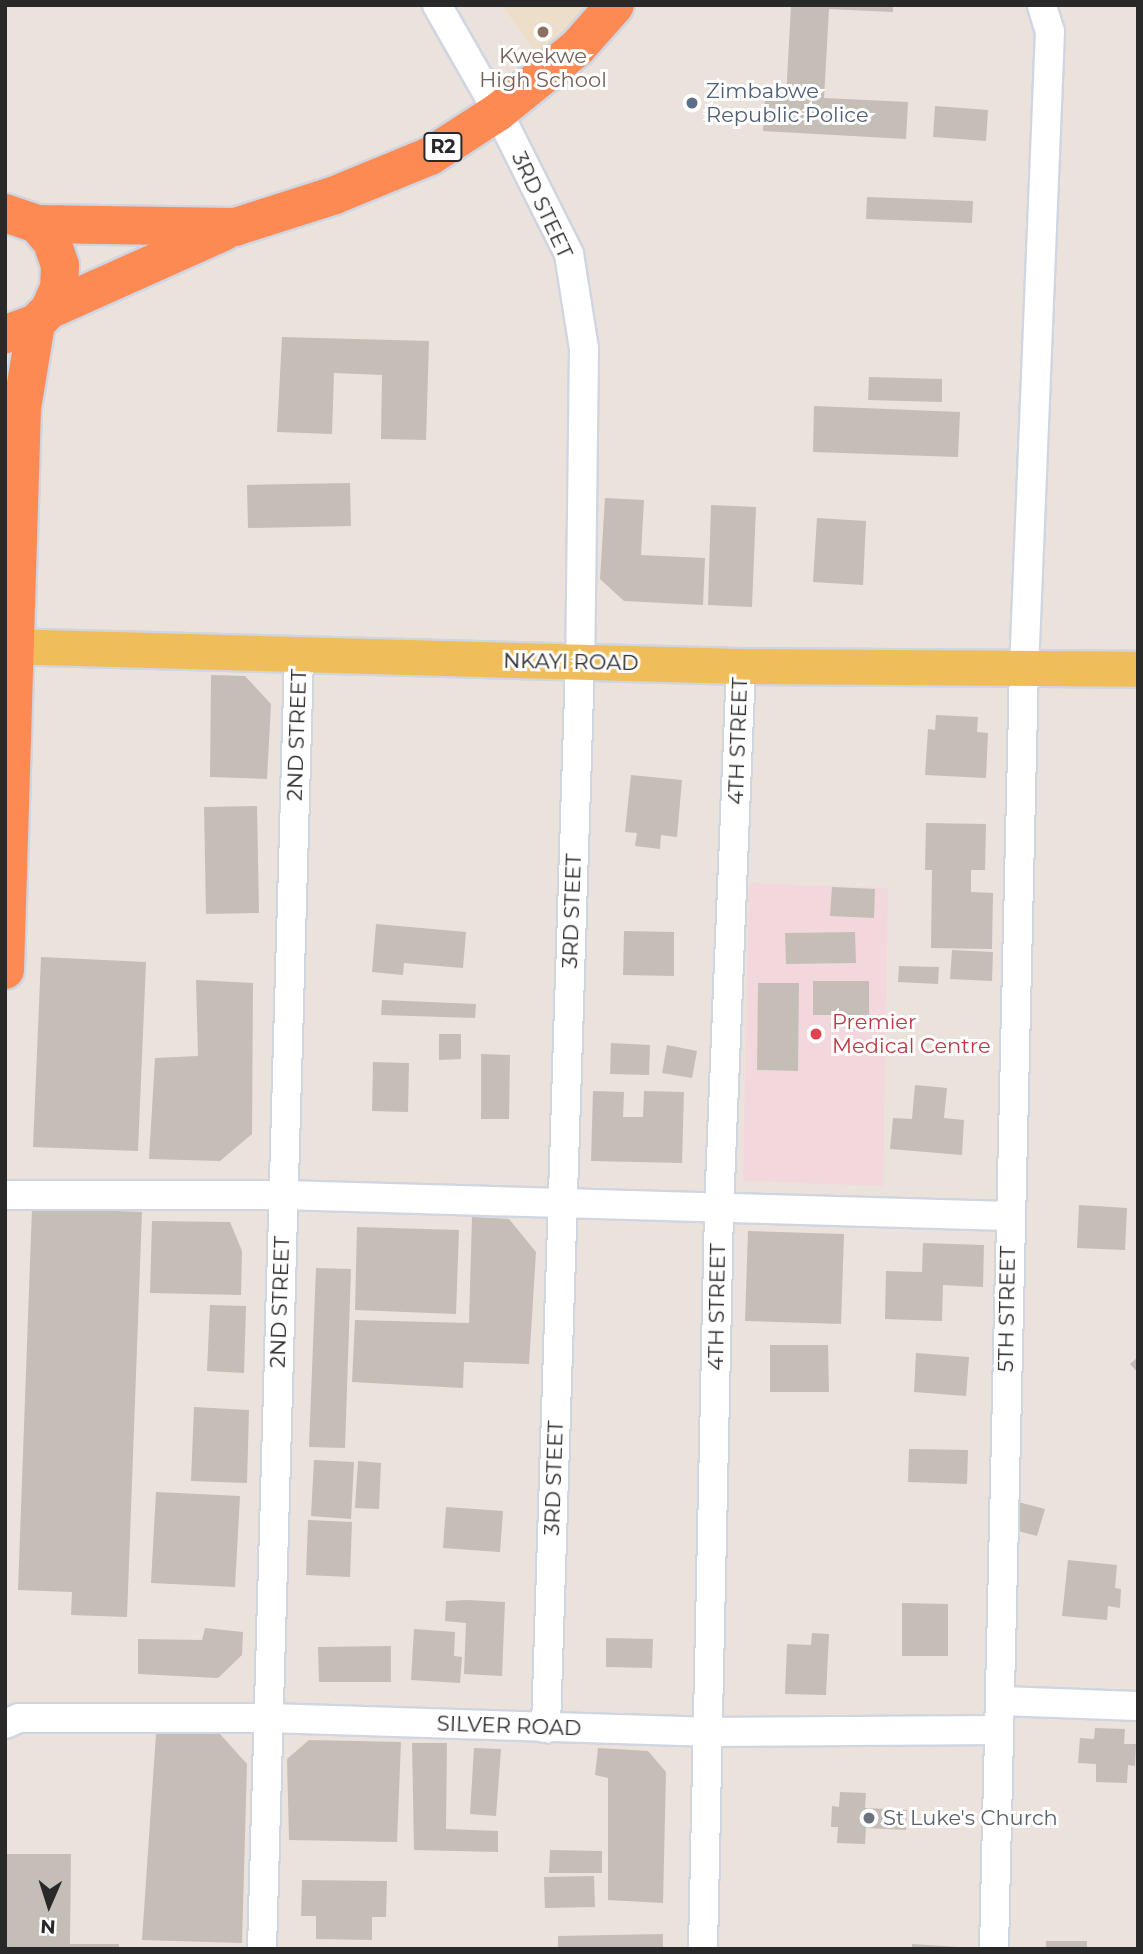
<!DOCTYPE html>
<html>
<head>
<meta charset="utf-8">
<style>
  body { margin:0 }
  #map { position:relative; width:1143px; height:1954px; overflow:hidden; background:#ebe2db; font-family:Montserrat,sans-serif }
  div>[style] { position:absolute }
  [style*='--x'] { left:calc(var(--x)*1px); top:calc(var(--y)*1px); width:calc(var(--w)*1px); rotate:calc(var(--a)*1deg) }
  .education>* { inset:0; background:#eddeca }
  .medical>* { inset:0; background:#f2d8dc }
  .building>* { inset:0; background:#c4beb6 }
  .roads { filter:drop-shadow(2px 0 #d0d5e2) drop-shadow(-2px 0 #d0d5e2) drop-shadow(0 2px #d0d5e2) drop-shadow(0 -2px #d0d5e2) }
  .minor>* { height:28px; margin:-14px; padding:0 14px; transform-origin:14px; border-radius:14px; background:#fff }
  .major>* { height:35px; margin:-17.5px; padding:0 17.5px; transform-origin:17.5px; border-radius:17.5px; background:#f0bd5b }
  .highway>* { height:38px; margin:-19px; padding:0 19px; transform-origin:19px; border-radius:19px; background:#fe8a53 }
  .dots>* { width:19px; height:19px; translate:-50% -50%; box-sizing:border-box; border:4px solid #fff; border-radius:50% }
  span { translate:-50% -50%; white-space:nowrap; text-align:center; line-height:1.15; -webkit-text-stroke:6px #fff; paint-order:stroke }
  .shield-label span { padding:2px 5px; background:#fff; border:2px solid; border-radius:5px; -webkit-text-stroke-width:0 }
  .shield-label { font-size:19px; color:#292929; font-weight:700 }
  .education-label { font-size:21px; color:#785e54 }
  .service-label { font-size:21px; color:#4e5e75 }
  .left { translate:0 -50%; text-align:left }
  .street-label { font-size:21px; color:#292929 }
  .health-label { font-size:21px; color:#be3a42 }
  .worship-label { font-size:21px; color:#5b616d }
  .frame { position:absolute; inset:0; border:7px solid #292929; pointer-events:none }
  .north { position:absolute; left:14px; top:1870px; width:70px; height:70px; -webkit-text-stroke:5px #fff; paint-order:stroke; rotate:183deg; font-size:19px; font-weight:700; line-height:28px; text-align:center; color:#292929 }
  .north::after { content:''; display:block; margin:auto; width:24px; height:32px; background:#292929; clip-path:polygon(50% 0,100% 100%,50% 72%,0 100%) }
</style>
</head>
<body>
<div id="map">
  <div class="education">
    <i style="clip-path:polygon(502px 5px,590px 5px,540px 59px)"></i>
  </div>
  <div class="medical">
    <i style="clip-path:polygon(749px 883px,888px 888px,883px 1186px,743px 1181px)"></i>
  </div>
  <div class="building">
    <i style="clip-path:polygon(791px 5px,893px 5px,893px 12px,829px 9px,824px 98px,908px 102px,906px 139px,763px 131px,765px 97px,786px 98px)"></i>
    <i style="clip-path:polygon(935px 106px,988px 110px,986px 141px,933px 137px)"></i>
    <i style="clip-path:polygon(867px 197px,973px 201px,972px 223px,866px 219px)"></i>
    <i style="clip-path:polygon(282px 337px,429px 341px,426px 440px,381px 439px,382px 375px,334px 373px,332px 434px,277px 432px)"></i>
    <i style="clip-path:polygon(869px 377px,942px 379px,942px 402px,868px 400px)"></i>
    <i style="clip-path:polygon(814px 406px,960px 412px,958px 457px,813px 452px)"></i>
    <i style="clip-path:polygon(350px 483px,351px 526px,248px 528px,247px 485px)"></i>
    <i style="clip-path:polygon(605px 498px,644px 500px,641px 555px,705px 558px,703px 605px,624px 601px,600px 579px)"></i>
    <i style="clip-path:polygon(711px 505px,756px 507px,752px 607px,708px 605px)"></i>
    <i style="clip-path:polygon(817px 518px,866px 521px,863px 585px,813px 582px)"></i>
    <i style="clip-path:polygon(211px 675px,245px 676px,271px 704px,267px 779px,210px 777px)"></i>
    <i style="clip-path:polygon(936px 715px,978px 717px,977px 732px,988px 733px,986px 778px,925px 775px,928px 729px,935px 730px)"></i>
    <i style="clip-path:polygon(631px 775px,682px 780px,677px 837px,661px 835px,660px 849px,635px 846px,637px 833px,625px 832px)"></i>
    <i style="clip-path:polygon(257px 806px,259px 913px,206px 914px,204px 807px)"></i>
    <i style="clip-path:polygon(926px 823px,986px 824px,985px 870px,971px 870px,971px 892px,993px 893px,992px 949px,931px 948px,932px 870px,925px 870px)"></i>
    <i style="clip-path:polygon(832px 887px,875px 889px,874px 918px,830px 916px)"></i>
    <i style="clip-path:polygon(376px 924px,466px 932px,463px 968px,404px 963px,403px 975px,372px 972px)"></i>
    <i style="clip-path:polygon(624px 931px,674px 932px,674px 976px,623px 975px)"></i>
    <i style="clip-path:polygon(855px 932px,856px 963px,786px 964px,785px 933px)"></i>
    <i style="clip-path:polygon(952px 950px,993px 952px,992px 981px,950px 979px)"></i>
    <i style="clip-path:polygon(41px 957px,146px 962px,138px 1151px,33px 1147px)"></i>
    <i style="clip-path:polygon(899px 966px,939px 967px,938px 984px,898px 982px)"></i>
    <i style="clip-path:polygon(196px 980px,253px 983px,252px 1134px,220px 1161px,149px 1159px,155px 1058px,198px 1056px)"></i>
    <i style="clip-path:polygon(813px 981px,869px 981px,869px 1015px,813px 1015px)"></i>
    <i style="clip-path:polygon(758px 983px,799px 983px,798px 1071px,757px 1070px)"></i>
    <i style="clip-path:polygon(382px 1000px,476px 1004px,475px 1018px,381px 1015px)"></i>
    <i style="clip-path:polygon(439px 1034px,461px 1034px,461px 1059px,439px 1060px)"></i>
    <i style="clip-path:polygon(611px 1043px,650px 1045px,649px 1075px,610px 1074px)"></i>
    <i style="clip-path:polygon(667px 1045px,697px 1051px,692px 1078px,662px 1073px)"></i>
    <i style="clip-path:polygon(481px 1054px,510px 1055px,509px 1119px,481px 1119px)"></i>
    <i style="clip-path:polygon(373px 1062px,409px 1063px,408px 1112px,372px 1111px)"></i>
    <i style="clip-path:polygon(915px 1085px,947px 1088px,944px 1118px,964px 1120px,962px 1155px,890px 1149px,893px 1118px,912px 1119px)"></i>
    <i style="clip-path:polygon(593px 1091px,624px 1092px,623px 1117px,643px 1117px,644px 1091px,684px 1092px,682px 1163px,591px 1161px)"></i>
    <i style="clip-path:polygon(1079px 1205px,1127px 1208px,1125px 1250px,1077px 1248px)"></i>
    <i style="clip-path:polygon(32px 1208px,142px 1212px,127px 1617px,71px 1615px,72px 1592px,18px 1590px)"></i>
    <i style="clip-path:polygon(472px 1217px,509px 1219px,536px 1252px,529px 1364px,464px 1362px,463px 1388px,352px 1382px,355px 1320px,469px 1323px)"></i>
    <i style="clip-path:polygon(152px 1221px,230px 1222px,242px 1251px,241px 1295px,150px 1293px)"></i>
    <i style="clip-path:polygon(357px 1227px,459px 1230px,456px 1314px,355px 1310px)"></i>
    <i style="clip-path:polygon(748px 1231px,844px 1234px,841px 1324px,745px 1321px)"></i>
    <i style="clip-path:polygon(923px 1243px,984px 1245px,983px 1287px,943px 1285px,942px 1321px,885px 1319px,886px 1271px,922px 1272px)"></i>
    <i style="clip-path:polygon(316px 1268px,351px 1269px,345px 1448px,309px 1447px)"></i>
    <i style="clip-path:polygon(210px 1305px,246px 1306px,244px 1373px,207px 1371px)"></i>
    <i style="clip-path:polygon(770px 1345px,828px 1345px,829px 1392px,770px 1392px)"></i>
    <i style="clip-path:polygon(916px 1353px,969px 1357px,966px 1396px,914px 1392px)"></i>
    <i style="clip-path:polygon(1138px 1357px,1138px 1373px,1130px 1364px)"></i>
    <i style="clip-path:polygon(194px 1407px,249px 1410px,247px 1483px,191px 1481px)"></i>
    <i style="clip-path:polygon(909px 1449px,968px 1450px,967px 1484px,908px 1482px)"></i>
    <i style="clip-path:polygon(314px 1460px,354px 1462px,351px 1519px,311px 1516px)"></i>
    <i style="clip-path:polygon(358px 1461px,381px 1463px,379px 1509px,355px 1508px)"></i>
    <i style="clip-path:polygon(156px 1492px,240px 1496px,235px 1587px,151px 1583px)"></i>
    <i style="clip-path:polygon(1018px 1502px,1045px 1509px,1037px 1536px,1010px 1529px)"></i>
    <i style="clip-path:polygon(446px 1507px,503px 1511px,500px 1552px,443px 1548px)"></i>
    <i style="clip-path:polygon(308px 1520px,352px 1522px,350px 1577px,306px 1575px)"></i>
    <i style="clip-path:polygon(1068px 1560px,1117px 1565px,1115px 1588px,1121px 1589px,1120px 1608px,1108px 1606px,1107px 1620px,1062px 1616px)"></i>
    <i style="clip-path:polygon(467px 1600px,505px 1602px,502px 1676px,464px 1674px,466px 1623px,445px 1621px,446px 1601px)"></i>
    <i style="clip-path:polygon(902px 1603px,948px 1604px,948px 1656px,902px 1656px)"></i>
    <i style="clip-path:polygon(205px 1628px,243px 1632px,242px 1655px,218px 1678px,138px 1674px,138px 1639px,202px 1640px)"></i>
    <i style="clip-path:polygon(414px 1629px,455px 1632px,454px 1656px,462px 1657px,460px 1683px,411px 1680px)"></i>
    <i style="clip-path:polygon(812px 1633px,829px 1634px,826px 1695px,785px 1694px,787px 1644px,811px 1645px)"></i>
    <i style="clip-path:polygon(606px 1638px,653px 1639px,652px 1668px,606px 1667px)"></i>
    <i style="clip-path:polygon(391px 1646px,391px 1682px,319px 1682px,318px 1647px)"></i>
    <i style="clip-path:polygon(1095px 1728px,1125px 1729px,1124px 1744px,1136px 1744px,1135px 1766px,1128px 1765px,1127px 1783px,1096px 1782px,1096px 1764px,1078px 1763px,1080px 1738px,1094px 1739px)"></i>
    <i style="clip-path:polygon(156px 1734px,220px 1734px,247px 1764px,242px 1943px,142px 1940px)"></i>
    <i style="clip-path:polygon(309px 1740px,401px 1742px,397px 1842px,289px 1840px,287px 1759px)"></i>
    <i style="clip-path:polygon(412px 1743px,447px 1743px,446px 1829px,498px 1831px,498px 1852px,414px 1850px)"></i>
    <i style="clip-path:polygon(474px 1748px,501px 1749px,496px 1816px,470px 1814px)"></i>
    <i style="clip-path:polygon(598px 1748px,648px 1751px,666px 1772px,663px 1903px,608px 1900px,608px 1778px,595px 1775px)"></i>
    <i style="clip-path:polygon(840px 1792px,866px 1793px,865px 1808px,907px 1810px,906px 1830px,866px 1828px,865px 1844px,837px 1843px,838px 1827px,831px 1827px,832px 1806px,839px 1807px)"></i>
    <i style="clip-path:polygon(550px 1850px,602px 1851px,602px 1873px,549px 1873px)"></i>
    <i style="clip-path:polygon(5px 1854px,71px 1854px,70px 1944px,119px 1944px,119px 1949px,5px 1949px)"></i>
    <i style="clip-path:polygon(594px 1876px,595px 1907px,545px 1908px,544px 1877px)"></i>
    <i style="clip-path:polygon(302px 1880px,387px 1881px,386px 1917px,372px 1917px,372px 1940px,316px 1939px,316px 1916px,301px 1916px)"></i>
    <i style="clip-path:polygon(663px 1934px,663px 1949px,558px 1949px,558px 1936px)"></i>
    <i style="clip-path:polygon(1046px 1941px,1087px 1941px,1087px 1949px,1046px 1949px)"></i>
    <i style="clip-path:polygon(912px 1944px,959px 1947px,959px 1949px,912px 1949px)"></i>
  </div>
  <div class="roads">
    <div class="minor">
      <i style="--x:437;--y:5;--w:123;--a:60.3"></i>
      <i style="--x:498;--y:112;--w:159;--a:63.4"></i>
      <i style="--x:569;--y:254;--w:96;--a:81"></i>
      <i style="--x:584;--y:349;--w:313;--a:90.7"></i>
      <i style="--x:580;--y:662;--w:1067;--a:91.83"></i>
      <i style="--x:5;--y:1195;--w:278;--a:0"></i>
      <i style="--x:283;--y:1195;--w:725;--a:1.66"></i>
      <i style="--x:1002;--y:1701;--w:136;--a:2.1"></i>
      <i style="--x:5;--y:1724;--w:15;--a:-23"></i>
      <i style="--x:19;--y:1718;--w:250;--a:0"></i>
      <i style="--x:269;--y:1718;--w:438;--a:1.8"></i>
      <i style="--x:707;--y:1732;--w:292;--a:-0.4"></i>
      <i style="--x:262;--y:1949;--w:1295;--a:-88.36"></i>
      <i style="--x:703;--y:1949;--w:740;--a:-88.76"></i>
      <i style="--x:719;--y:1209;--w:543;--a:-87.68"></i>
      <i style="--x:994;--y:1949;--w:1279;--a:-88.66"></i>
      <i style="--x:1024;--y:670;--w:639;--a:-87.67"></i>
      <i style="--x:1050;--y:32;--w:28;--a:-107"></i>
    </div>
    <div class="major">
      <i style="--x:5;--y:646;--w:736;--a:1.56"></i>
      <i style="--x:741;--y:666;--w:397;--a:0.4"></i>
    </div>
    <div class="highway">
      <i style="--x:5;--y:213;--w:34;--a:19"></i>
      <i style="--x:37;--y:224;--w:23;--a:50"></i>
      <i style="--x:52;--y:242;--w:24;--a:71"></i>
      <i style="--x:60;--y:265;--w:23;--a:92"></i>
      <i style="--x:59;--y:288;--w:24;--a:114"></i>
      <i style="--x:49;--y:310;--w:18;--a:135"></i>
      <i style="--x:36;--y:323;--w:33;--a:160"></i>
      <i style="--x:37;--y:224;--w:198;--a:0.9"></i>
      <i style="--x:235;--y:227;--w:105;--a:-17.7"></i>
      <i style="--x:335;--y:195;--w:103;--a:-22.3"></i>
      <i style="--x:430;--y:156;--w:81;--a:-32.9"></i>
      <i style="--x:498;--y:112;--w:102;--a:-39"></i>
      <i style="--x:577;--y:48;--w:57;--a:-48.5"></i>
      <i style="--x:49;--y:310;--w:191;--a:-24.1"></i>
      <i style="--x:5;--y:970;--w:562;--a:-88.27"></i>
      <i style="--x:22;--y:408;--w:86;--a:-80.6"></i>
    </div>
  </div>
  <div class="dots">
    <i style="left:543px;top:32px;background:#8d6e63"></i>
    <i style="left:692px;top:103px;background:#5c6f8a"></i>
    <i style="left:816px;top:1034px;background:#e0444e"></i>
    <i style="left:869px;top:1818px;background:#6b7280"></i>
  </div>
  <div class="shield-label">
    <span style="left:443px;top:147px">R2</span>
  </div>
  <div class="education-label">
    <span style="left:543px;top:68px">Kwekwe<br>High School</span>
  </div>
  <div class="service-label">
    <span class="left" style="left:706px;top:103px">Zimbabwe<br>Republic Police</span>
  </div>
  <div class="street-label">
    <span style="left:542px;top:205px;rotate:65deg">3RD STEET</span>
    <span style="left:571px;top:662px;rotate:1deg">NKAYI ROAD</span>
    <span style="left:297px;top:735px;rotate:-88deg">2ND STREET</span>
    <span style="left:738px;top:741px;rotate:-88deg">4TH STREET</span>
    <span style="left:572px;top:911px;rotate:-88deg">3RD STEET</span>
    <span style="left:280px;top:1302px;rotate:-88deg">2ND STREET</span>
    <span style="left:717px;top:1307px;rotate:-89deg">4TH STREET</span>
    <span style="left:1007px;top:1309px;rotate:-89deg">5TH STREET</span>
    <span style="left:554px;top:1478px;rotate:-88deg">3RD STEET</span>
    <span style="left:509px;top:1726px;rotate:2deg">SILVER ROAD</span>
  </div>
  <div class="health-label">
    <span class="left" style="left:832px;top:1034px">Premier<br>Medical Centre</span>
  </div>
  <div class="worship-label">
    <span class="left" style="left:883px;top:1818px">St Luke's Church</span>
  </div>
  <div class="frame"></div>
  <div class="north">N</div>
</div>
</body>
</html>
